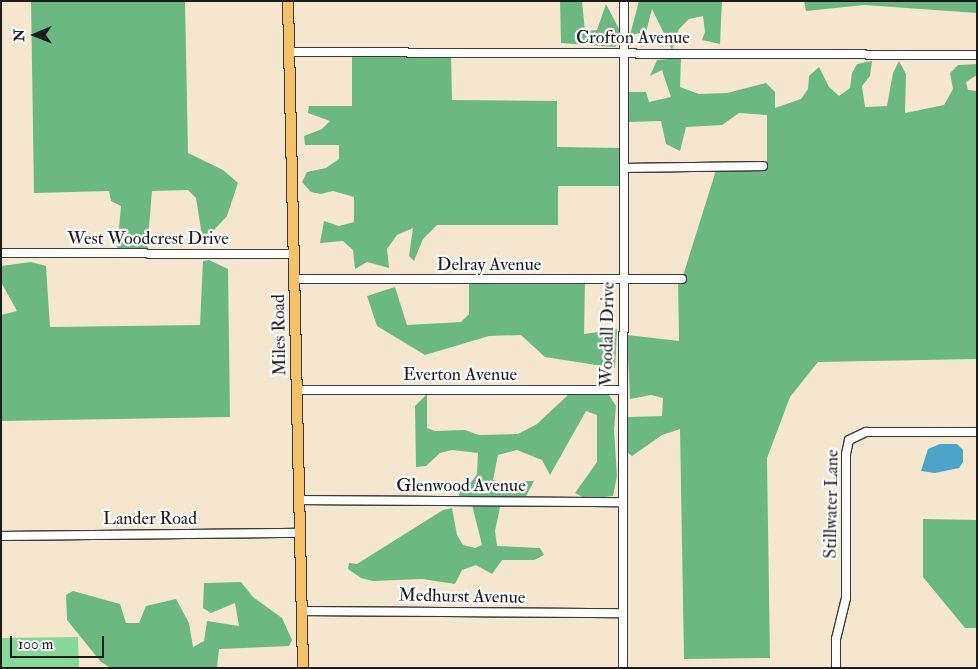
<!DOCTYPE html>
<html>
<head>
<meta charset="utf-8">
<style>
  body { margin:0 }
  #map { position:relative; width:978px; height:669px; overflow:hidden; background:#f5e7cf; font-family:"IM FELL Double Pica",serif }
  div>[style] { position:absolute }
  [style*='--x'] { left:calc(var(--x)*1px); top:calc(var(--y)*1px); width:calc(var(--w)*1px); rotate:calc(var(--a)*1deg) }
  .green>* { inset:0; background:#85d89a }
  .forest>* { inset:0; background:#6cb882 }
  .water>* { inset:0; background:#4ca4c9 }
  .roads { filter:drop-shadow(1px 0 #3d3a37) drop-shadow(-1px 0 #3d3a37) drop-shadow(0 1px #3d3a37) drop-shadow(0 -1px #3d3a37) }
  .minor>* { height:8px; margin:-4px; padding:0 4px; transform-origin:4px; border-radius:4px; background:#fff }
  .major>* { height:10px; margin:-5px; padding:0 5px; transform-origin:5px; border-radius:5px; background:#f6c16b }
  span { translate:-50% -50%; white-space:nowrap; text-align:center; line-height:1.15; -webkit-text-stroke:4.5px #fff; paint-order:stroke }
  .street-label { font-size:18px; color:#1c1c1c }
  .frame { position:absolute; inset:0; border:2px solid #1c1c1c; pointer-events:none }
  .north { position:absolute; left:10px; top:10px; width:50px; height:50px; -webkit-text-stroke:4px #fff; paint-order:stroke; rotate:269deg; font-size:14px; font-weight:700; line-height:20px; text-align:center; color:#1c1c1c }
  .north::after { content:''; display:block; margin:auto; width:18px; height:22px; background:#1c1c1c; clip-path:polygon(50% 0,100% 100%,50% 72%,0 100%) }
  .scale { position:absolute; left:10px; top:636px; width:94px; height:22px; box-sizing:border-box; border:2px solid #1c1c1c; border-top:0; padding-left:6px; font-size:15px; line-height:18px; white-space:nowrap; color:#1c1c1c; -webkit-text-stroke:4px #fff; paint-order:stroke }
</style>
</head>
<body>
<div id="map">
  <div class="green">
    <i style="clip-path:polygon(78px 637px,79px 668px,1px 668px,1px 638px)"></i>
  </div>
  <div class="forest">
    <i style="clip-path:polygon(31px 1px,185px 1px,188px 153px,223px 170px,238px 183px,227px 216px,203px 242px,196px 198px,188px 190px,152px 191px,147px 250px,117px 250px,121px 206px,111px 201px,109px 191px,34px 193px)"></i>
    <i style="clip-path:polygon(560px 1px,582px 1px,585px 31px,597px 30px,606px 4px,619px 29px,619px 43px,615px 47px,561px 43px)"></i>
    <i style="clip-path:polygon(639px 1px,722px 1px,720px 44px,702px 40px,705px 32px,703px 16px,689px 19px,679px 29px,672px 50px,652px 9px,646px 32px,630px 35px)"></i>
    <i style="clip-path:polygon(804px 1px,977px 1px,977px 13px,864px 5px,806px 11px)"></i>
    <i style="clip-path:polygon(352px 52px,451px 53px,452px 100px,557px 101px,557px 147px,624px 148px,624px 186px,558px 186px,558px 225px,437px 225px,423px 239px,414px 261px,409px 256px,413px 228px,397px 235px,387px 249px,389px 268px,367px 262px,355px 269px,353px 250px,343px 241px,320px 243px,324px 221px,339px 226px,354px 222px,354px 197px,333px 191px,321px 194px,311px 192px,302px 182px,307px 172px,326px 168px,339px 159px,339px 145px,305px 145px,304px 136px,322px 129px,330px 121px,308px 113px,309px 106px,352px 106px)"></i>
    <i style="clip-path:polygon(681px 58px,680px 87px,699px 94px,727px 93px,766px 83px,775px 92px,775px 108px,801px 99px,808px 89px,809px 76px,819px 67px,829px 87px,839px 96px,850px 88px,852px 73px,857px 64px,872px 61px,870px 76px,862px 86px,865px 107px,887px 106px,893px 73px,899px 61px,906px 74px,905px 113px,944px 105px,953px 89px,950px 73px,958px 65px,977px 64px,977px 75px,966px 82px,968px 90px,977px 91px,977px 359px,818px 362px,790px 397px,767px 458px,770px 658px,684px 659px,680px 429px,662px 435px,632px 456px,628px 453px,628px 417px,662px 416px,663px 398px,651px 395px,630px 399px,627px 335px,679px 341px,678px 279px,682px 279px,717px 167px,767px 166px,767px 115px,739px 113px,722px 125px,686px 127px,680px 151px,666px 144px,661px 121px,629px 122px,627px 92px,646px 92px,649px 102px,671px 97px,662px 70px,650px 76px,657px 60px)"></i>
    <i style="clip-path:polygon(209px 260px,228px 269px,230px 417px,1px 421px,1px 315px,17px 311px,1px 282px,1px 266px,31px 262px,46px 266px,50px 327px,200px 325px,203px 261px)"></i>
    <i style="clip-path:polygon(469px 280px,585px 280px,584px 334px,617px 329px,615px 368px,545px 357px,521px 335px,489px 336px,425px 355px,377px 326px,367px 296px,395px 287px,407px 325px,461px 322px,469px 314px)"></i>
    <i style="clip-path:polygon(427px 394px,427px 428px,435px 431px,465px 430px,479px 435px,518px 434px,537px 424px,569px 394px,609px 395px,616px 406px,614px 430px,617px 476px,613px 496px,586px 499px,575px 493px,597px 462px,597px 415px,586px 411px,550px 475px,542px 460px,517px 450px,498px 455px,493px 480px,504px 482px,534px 481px,526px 496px,459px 497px,460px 487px,470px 484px,477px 474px,478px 453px,452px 450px,440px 453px,426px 466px,416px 467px,415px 406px)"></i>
    <i style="clip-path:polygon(501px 503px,495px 531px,497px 546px,540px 548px,544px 555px,534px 560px,502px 560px,492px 574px,476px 565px,462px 570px,455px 584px,422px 579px,373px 581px,361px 578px,348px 569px,349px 563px,357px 564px,443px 510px,452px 508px,457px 535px,463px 545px,475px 548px,482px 545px,472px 505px)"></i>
    <i style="clip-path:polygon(923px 519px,977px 520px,977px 628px,965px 628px,923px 577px)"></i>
    <i style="clip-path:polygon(241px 582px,253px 597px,282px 618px,292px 640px,289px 646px,219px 649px,217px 668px,111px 668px,101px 662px,67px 620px,66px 595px,73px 591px,120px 604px,126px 623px,139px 623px,146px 606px,176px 599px,189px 623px,193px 647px,204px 641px,207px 621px,239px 626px,235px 603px,211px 613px,203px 608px,204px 583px)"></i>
  </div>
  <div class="water">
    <i style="clip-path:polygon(940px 444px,957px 444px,963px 450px,963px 462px,959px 468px,935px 473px,921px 471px,928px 449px)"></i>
  </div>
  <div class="roads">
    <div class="minor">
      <i style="--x:290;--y:52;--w:687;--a:0.25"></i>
      <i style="--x:624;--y:168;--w:139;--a:-0.8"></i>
      <i style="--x:1;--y:253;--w:294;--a:0.2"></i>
      <i style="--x:295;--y:279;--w:387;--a:0"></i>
      <i style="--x:298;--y:390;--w:324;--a:0"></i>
      <i style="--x:299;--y:500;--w:323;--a:0.4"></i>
      <i style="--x:1;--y:536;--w:299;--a:-0.6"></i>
      <i style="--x:302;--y:611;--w:320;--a:0.4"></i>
      <i style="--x:623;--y:668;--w:667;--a:-89.91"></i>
      <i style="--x:836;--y:668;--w:29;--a:-90"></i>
      <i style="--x:836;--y:639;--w:42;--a:-76.3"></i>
      <i style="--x:846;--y:598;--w:144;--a:-90"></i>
      <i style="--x:846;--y:454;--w:14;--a:-78"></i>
      <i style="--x:849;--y:440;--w:19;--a:-25"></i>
      <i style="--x:866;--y:432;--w:111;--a:0"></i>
    </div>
    <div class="major">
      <i style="--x:288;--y:1;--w:667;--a:88.71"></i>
    </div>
  </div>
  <div class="street-label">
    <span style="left:633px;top:38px">Crofton Avenue</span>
    <span style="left:148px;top:239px">West Woodcrest Drive</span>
    <span style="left:489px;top:265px">Delray Avenue</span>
    <span style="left:608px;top:334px;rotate:-89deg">Woodall Drive</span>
    <span style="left:280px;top:335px;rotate:-91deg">Miles Road</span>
    <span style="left:460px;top:375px">Everton Avenue</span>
    <span style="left:461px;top:486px">Glenwood Avenue</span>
    <span style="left:832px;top:504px;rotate:-89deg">Stillwater Lane</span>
    <span style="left:150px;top:519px">Lander Road</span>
    <span style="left:462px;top:597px;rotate:1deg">Medhurst Avenue</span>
  </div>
  <div class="frame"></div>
  <div class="north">N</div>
  <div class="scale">100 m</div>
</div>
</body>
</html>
